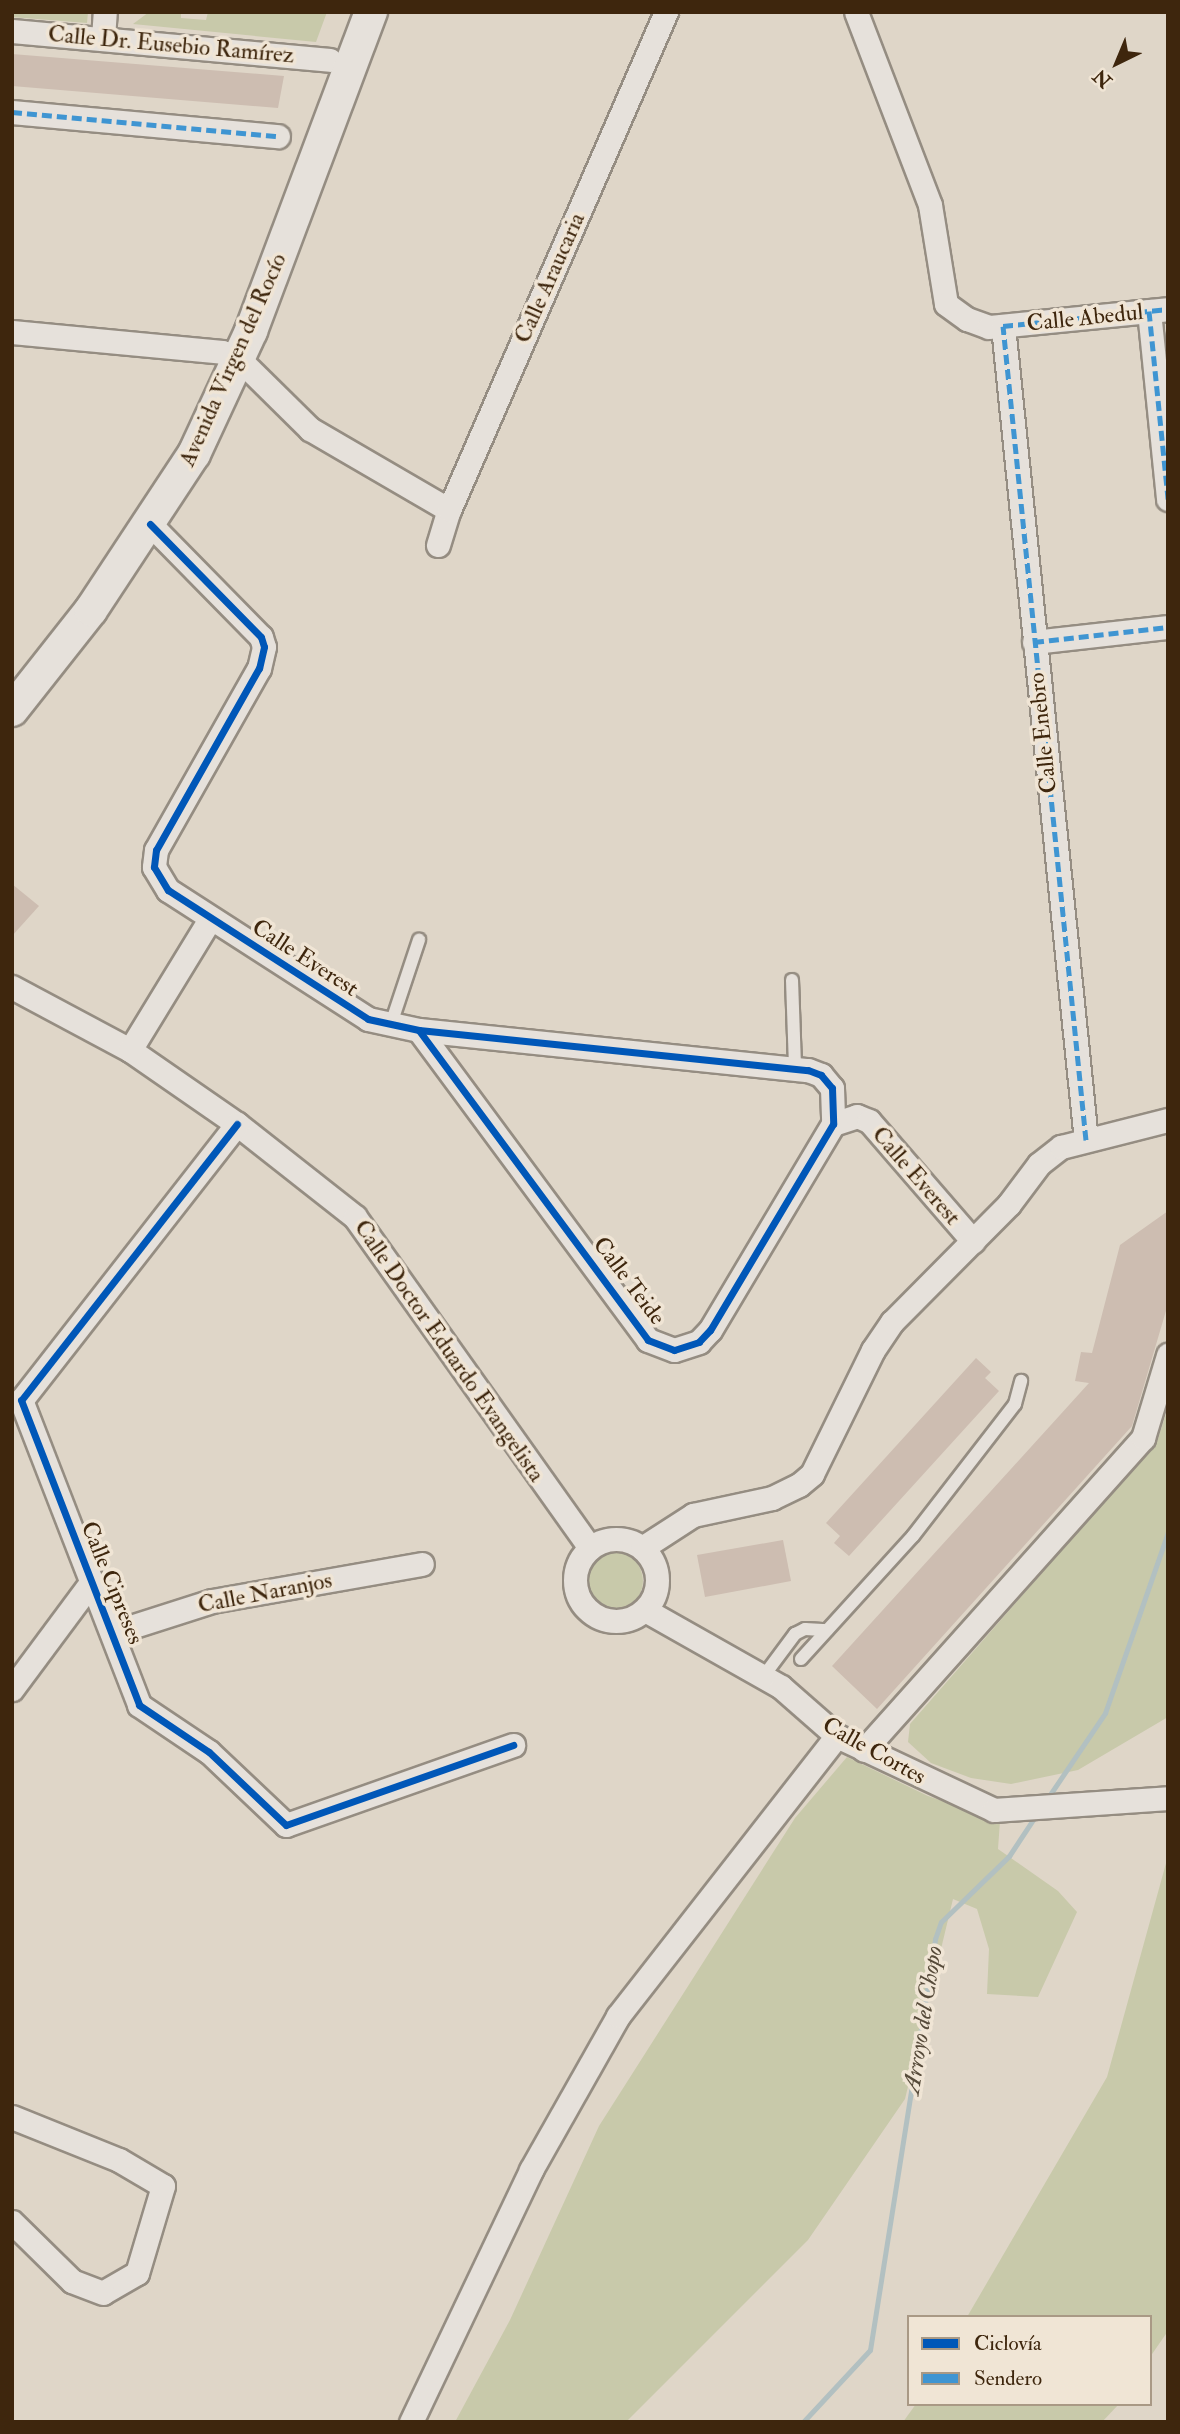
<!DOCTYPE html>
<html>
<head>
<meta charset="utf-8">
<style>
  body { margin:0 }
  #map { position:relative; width:1180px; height:2434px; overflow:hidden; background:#dfd6c8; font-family:"IM FELL Double Pica",serif }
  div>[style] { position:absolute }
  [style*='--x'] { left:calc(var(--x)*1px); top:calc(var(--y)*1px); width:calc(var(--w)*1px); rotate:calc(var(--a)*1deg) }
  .green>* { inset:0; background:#c8c9aa }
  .round { border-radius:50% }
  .stream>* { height:5px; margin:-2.5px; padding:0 2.5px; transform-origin:2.5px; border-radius:2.5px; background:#b2c0c1 }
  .building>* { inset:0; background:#cdbdb1 }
  .roads { filter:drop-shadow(2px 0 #958d82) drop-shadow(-2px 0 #958d82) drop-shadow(0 2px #958d82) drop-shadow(0 -2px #958d82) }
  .lane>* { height:12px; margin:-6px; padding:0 6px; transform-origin:6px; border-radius:6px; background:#e6e1db }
  .street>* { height:23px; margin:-11.5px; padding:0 11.5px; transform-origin:11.5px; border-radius:11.5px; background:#e6e1db }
  .street>.ring { margin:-11.5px; padding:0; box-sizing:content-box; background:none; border:23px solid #e6e1db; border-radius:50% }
  .secondary>* { height:32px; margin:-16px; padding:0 16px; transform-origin:16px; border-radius:16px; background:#e6e1db }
  .quiet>* { height:5px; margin-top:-2.5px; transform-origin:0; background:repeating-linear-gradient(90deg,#3f95d2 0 10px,transparent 0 15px) }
  .cycleway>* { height:7px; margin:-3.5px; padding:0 3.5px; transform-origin:3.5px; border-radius:3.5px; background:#0057b8 }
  span { translate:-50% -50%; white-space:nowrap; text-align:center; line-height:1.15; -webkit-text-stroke:7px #f0e5d5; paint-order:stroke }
  .street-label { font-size:23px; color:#3e260d }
  .water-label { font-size:24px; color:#564a39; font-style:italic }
  .frame { position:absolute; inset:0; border:14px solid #3e260d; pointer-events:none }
  .legend { position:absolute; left:907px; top:2315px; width:245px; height:91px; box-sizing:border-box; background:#f0e5d5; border:2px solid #a99985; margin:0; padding:9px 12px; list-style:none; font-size:21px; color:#3e260d }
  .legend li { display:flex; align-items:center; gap:14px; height:35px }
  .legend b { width:35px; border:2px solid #a99985 }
  .north { position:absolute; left:1082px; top:28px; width:70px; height:70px; -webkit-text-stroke:5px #f0e5d5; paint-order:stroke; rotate:223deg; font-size:19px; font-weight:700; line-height:28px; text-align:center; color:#3e260d }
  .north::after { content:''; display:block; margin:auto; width:24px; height:32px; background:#3e260d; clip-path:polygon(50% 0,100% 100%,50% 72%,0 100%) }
</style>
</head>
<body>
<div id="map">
  <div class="green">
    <i style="clip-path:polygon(12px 12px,88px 12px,87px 23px,12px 17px)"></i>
    <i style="clip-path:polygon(149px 12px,181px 12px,181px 18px,206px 20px,208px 12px,327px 12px,316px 42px,133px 24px)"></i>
    <i style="clip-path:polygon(1168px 1408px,1168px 1717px,1078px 1770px,1011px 1784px,971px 1778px,931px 1763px,908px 1742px,910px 1724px,1157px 1441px)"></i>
    <i class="round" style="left:585px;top:1552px;width:58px;height:58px"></i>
    <i style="clip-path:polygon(847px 1757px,928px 1796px,1000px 1821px,998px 1849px,1058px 1891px,1077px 1912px,1038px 1997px,987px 1994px,989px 1949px,977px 1909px,953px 1899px,905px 2099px,808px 2240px,626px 2422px,455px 2422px,510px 2320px,599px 2126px,795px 1818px)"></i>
    <i style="clip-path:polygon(1168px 1856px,1168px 2331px,1150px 2357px,1150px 2317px,967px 2317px,1107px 2077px)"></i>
    <i style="clip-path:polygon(916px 2404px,1119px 2404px,1102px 2422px,903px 2422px)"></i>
  </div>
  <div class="stream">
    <i style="--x:1047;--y:1799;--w:104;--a:-56"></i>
    <i style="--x:1105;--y:1713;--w:192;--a:-70.8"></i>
    <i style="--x:803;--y:2422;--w:98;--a:-47.1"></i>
    <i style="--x:870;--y:2350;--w:416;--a:-81"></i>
    <i style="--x:935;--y:1939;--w:18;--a:-71"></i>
    <i style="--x:941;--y:1922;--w:95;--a:-44.1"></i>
    <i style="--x:1009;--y:1856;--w:49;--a:-56.6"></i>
  </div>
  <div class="building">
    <i style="clip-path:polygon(12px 54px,284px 76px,278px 108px,12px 86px)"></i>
    <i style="clip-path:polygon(12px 884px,39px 906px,12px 936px)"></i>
    <i style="clip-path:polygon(1168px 1211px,1168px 1304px,1132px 1426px,877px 1709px,832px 1666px,1089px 1383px,1075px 1381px,1081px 1352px,1092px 1353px,1120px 1245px)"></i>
    <i style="clip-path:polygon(976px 1358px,991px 1372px,985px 1378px,999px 1391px,849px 1556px,834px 1543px,840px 1536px,826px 1523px)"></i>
    <i style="clip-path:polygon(783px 1540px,791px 1581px,705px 1597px,697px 1555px)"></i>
  </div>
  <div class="roads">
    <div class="lane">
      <i style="--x:792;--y:980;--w:88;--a:88"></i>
      <i style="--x:391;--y:1024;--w:89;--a:-71.6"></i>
      <i style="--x:801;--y:1659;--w:166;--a:-47.7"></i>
      <i style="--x:913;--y:1536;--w:167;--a:-52.3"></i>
      <i style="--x:1015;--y:1404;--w:24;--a:-75"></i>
      <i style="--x:763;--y:1677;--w:54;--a:-53.3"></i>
      <i style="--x:795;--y:1634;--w:11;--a:-27"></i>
      <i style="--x:805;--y:1629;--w:22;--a:3"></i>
    </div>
    <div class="street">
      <i style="--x:856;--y:12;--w:207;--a:69"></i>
      <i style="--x:930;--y:205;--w:100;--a:80.8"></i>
      <i style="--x:946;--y:304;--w:26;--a:36"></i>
      <i style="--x:967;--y:319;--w:23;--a:20"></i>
      <i style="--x:989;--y:327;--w:180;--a:-5.7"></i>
      <i style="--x:12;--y:31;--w:319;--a:5.2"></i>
      <i style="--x:103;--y:38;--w:26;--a:-86"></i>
      <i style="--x:12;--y:112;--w:267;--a:5.2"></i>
      <i style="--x:1149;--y:311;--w:189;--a:84.2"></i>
      <i style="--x:1003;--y:326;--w:818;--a:84.18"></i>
      <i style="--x:12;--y:332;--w:211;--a:5.4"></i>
      <i style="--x:222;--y:352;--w:18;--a:22"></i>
      <i style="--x:239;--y:359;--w:100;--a:44.6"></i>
      <i style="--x:310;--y:429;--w:161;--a:30.2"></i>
      <i style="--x:150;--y:524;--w:158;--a:45.5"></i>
      <i style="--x:261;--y:637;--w:10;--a:73"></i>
      <i style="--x:264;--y:647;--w:22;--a:103"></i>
      <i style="--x:259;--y:668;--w:209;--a:119.5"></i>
      <i style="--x:156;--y:850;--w:17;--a:97"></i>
      <i style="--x:154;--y:867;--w:27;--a:59"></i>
      <i style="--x:168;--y:890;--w:238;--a:32.8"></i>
      <i style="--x:368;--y:1019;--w:52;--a:12.2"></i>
      <i style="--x:419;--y:1030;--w:391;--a:5.9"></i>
      <i style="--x:808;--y:1070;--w:14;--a:21"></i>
      <i style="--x:821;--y:1075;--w:17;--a:50"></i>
      <i style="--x:832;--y:1088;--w:36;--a:88"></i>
      <i style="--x:833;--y:1124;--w:240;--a:120.8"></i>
      <i style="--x:710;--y:1330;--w:16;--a:133"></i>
      <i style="--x:699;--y:1342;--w:26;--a:162"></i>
      <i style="--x:674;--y:1350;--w:28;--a:-159"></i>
      <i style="--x:648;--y:1340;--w:385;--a:-126.5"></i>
      <i style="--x:438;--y:545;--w:37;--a:-73"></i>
      <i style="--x:449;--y:510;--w:543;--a:-66.46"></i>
      <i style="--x:1034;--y:642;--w:135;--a:-6.4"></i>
      <i style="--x:12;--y:987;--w:134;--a:28.1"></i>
      <i style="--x:130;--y:1050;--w:130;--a:34.7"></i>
      <i style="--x:237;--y:1124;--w:150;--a:38.2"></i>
      <i style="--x:355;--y:1217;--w:406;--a:54.6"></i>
      <i style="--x:130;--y:1050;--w:153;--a:-58.6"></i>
      <i style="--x:237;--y:1124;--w:350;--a:128"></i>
      <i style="--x:21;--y:1400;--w:327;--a:68.8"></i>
      <i style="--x:139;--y:1705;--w:84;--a:33.9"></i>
      <i style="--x:209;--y:1752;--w:106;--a:43.5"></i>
      <i style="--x:286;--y:1825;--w:241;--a:-19.4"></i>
      <i style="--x:833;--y:1124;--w:25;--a:-18"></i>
      <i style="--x:857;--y:1116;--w:13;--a:23"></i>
      <i style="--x:869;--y:1121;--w:159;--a:49.1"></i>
      <i class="ring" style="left:575px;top:1539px;width:59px;height:59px"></i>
      <i style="--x:642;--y:1548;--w:61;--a:-32.9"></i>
      <i style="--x:693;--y:1515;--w:81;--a:-12.1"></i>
      <i style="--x:772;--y:1498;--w:30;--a:-26"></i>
      <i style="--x:799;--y:1485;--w:17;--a:-40"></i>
      <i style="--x:812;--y:1474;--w:138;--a:-63.8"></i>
      <i style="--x:873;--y:1350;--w:34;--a:-56"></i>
      <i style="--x:892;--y:1322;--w:166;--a:-45.2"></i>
      <i style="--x:1009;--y:1204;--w:50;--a:-53.1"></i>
      <i style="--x:1039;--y:1164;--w:28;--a:-38"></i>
      <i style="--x:1061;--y:1147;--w:110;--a:-14.2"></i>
      <i style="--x:645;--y:1610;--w:156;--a:29.5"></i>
      <i style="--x:781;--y:1687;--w:74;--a:41.2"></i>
      <i style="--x:837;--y:1736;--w:174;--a:25.2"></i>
      <i style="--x:994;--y:1810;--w:174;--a:-3.9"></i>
      <i style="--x:112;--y:1633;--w:105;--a:-17.7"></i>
      <i style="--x:212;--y:1601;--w:213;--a:-10"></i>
      <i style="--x:12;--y:1689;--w:131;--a:-53.4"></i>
      <i style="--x:864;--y:1750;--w:419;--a:-48.2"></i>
      <i style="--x:1143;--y:1438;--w:87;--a:-73.2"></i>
      <i style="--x:12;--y:2117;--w:115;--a:21.9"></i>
      <i style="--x:119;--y:2160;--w:51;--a:30.6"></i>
      <i style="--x:163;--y:2186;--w:91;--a:106.6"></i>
      <i style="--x:137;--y:2273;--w:39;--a:150"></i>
      <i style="--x:103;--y:2293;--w:33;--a:-159"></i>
      <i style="--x:72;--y:2281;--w:84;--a:-135.5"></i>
      <i style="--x:411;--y:2422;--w:279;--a:-64.5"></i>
      <i style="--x:531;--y:2170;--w:177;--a:-60.5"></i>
      <i style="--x:618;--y:2016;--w:355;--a:-52"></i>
    </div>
    <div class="secondary">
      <i style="--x:12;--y:710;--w:127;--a:-51.7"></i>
      <i style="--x:91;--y:610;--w:187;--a:-56.6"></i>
      <i style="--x:194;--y:454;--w:136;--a:-65.1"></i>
      <i style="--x:251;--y:331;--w:341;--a:-69.4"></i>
    </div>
  </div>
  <div class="quiet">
    <i style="--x:12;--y:112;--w:267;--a:5.2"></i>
    <i style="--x:1149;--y:311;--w:189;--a:84.2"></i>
    <i style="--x:1034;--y:642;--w:135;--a:-6.4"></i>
    <i style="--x:1086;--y:1140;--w:818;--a:-95.82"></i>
    <i style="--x:1003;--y:326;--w:166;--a:-5.9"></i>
  </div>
  <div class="cycleway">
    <i style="--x:150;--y:524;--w:158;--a:45.5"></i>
    <i style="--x:261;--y:637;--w:10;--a:73"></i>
    <i style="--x:264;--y:647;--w:22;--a:103"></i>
    <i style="--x:259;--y:668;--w:209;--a:119.5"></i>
    <i style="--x:156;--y:850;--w:17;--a:97"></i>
    <i style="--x:154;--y:867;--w:27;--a:59"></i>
    <i style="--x:168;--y:890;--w:238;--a:32.8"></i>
    <i style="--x:368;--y:1019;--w:52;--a:12.2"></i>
    <i style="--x:419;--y:1030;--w:391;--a:5.9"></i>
    <i style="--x:808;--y:1070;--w:14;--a:21"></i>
    <i style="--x:821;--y:1075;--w:17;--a:50"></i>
    <i style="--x:832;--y:1088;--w:36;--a:88"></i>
    <i style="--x:833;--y:1124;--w:240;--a:120.8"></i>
    <i style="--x:710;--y:1330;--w:16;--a:133"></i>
    <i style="--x:699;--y:1342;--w:26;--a:162"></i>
    <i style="--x:674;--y:1350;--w:28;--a:-159"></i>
    <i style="--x:648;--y:1340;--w:385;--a:-126.5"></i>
    <i style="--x:237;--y:1124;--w:350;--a:128"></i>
    <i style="--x:21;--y:1400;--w:327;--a:68.8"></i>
    <i style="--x:139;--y:1705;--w:84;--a:33.9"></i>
    <i style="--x:209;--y:1752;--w:106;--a:43.5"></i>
    <i style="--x:286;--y:1825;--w:241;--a:-19.4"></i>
  </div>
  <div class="street-label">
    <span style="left:171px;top:45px;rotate:5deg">Calle Dr. Eusebio Ramírez</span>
    <span style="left:550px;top:278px;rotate:-66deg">Calle Araucaria</span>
    <span style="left:1085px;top:318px;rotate:-6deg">Calle Abedul</span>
    <span style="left:233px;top:360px;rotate:-66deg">Avenida Virgen del Rocío</span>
    <span style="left:1043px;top:733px;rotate:-96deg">Calle Enebro</span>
    <span style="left:305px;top:958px;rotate:33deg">Calle Everest</span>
    <span style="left:916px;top:1176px;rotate:49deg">Calle Everest</span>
    <span style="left:629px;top:1281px;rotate:53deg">Calle Teide</span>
    <span style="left:449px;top:1351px;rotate:55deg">Calle Doctor Eduardo Evangelista</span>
    <span style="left:112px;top:1583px;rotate:68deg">Calle Cipreses</span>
    <span style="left:265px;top:1593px;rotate:-11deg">Calle Naranjos</span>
    <span style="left:874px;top:1751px;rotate:29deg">Calle Cortes</span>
  </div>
  <div class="water-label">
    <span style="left:923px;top:2020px;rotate:-81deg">Arroyo del Chopo</span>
  </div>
  <div class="frame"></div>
  <ul class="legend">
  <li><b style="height:9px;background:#0057b8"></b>Ciclovía</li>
  <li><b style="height:9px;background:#3f95d2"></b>Sendero</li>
  </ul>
  <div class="north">N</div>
</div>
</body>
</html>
